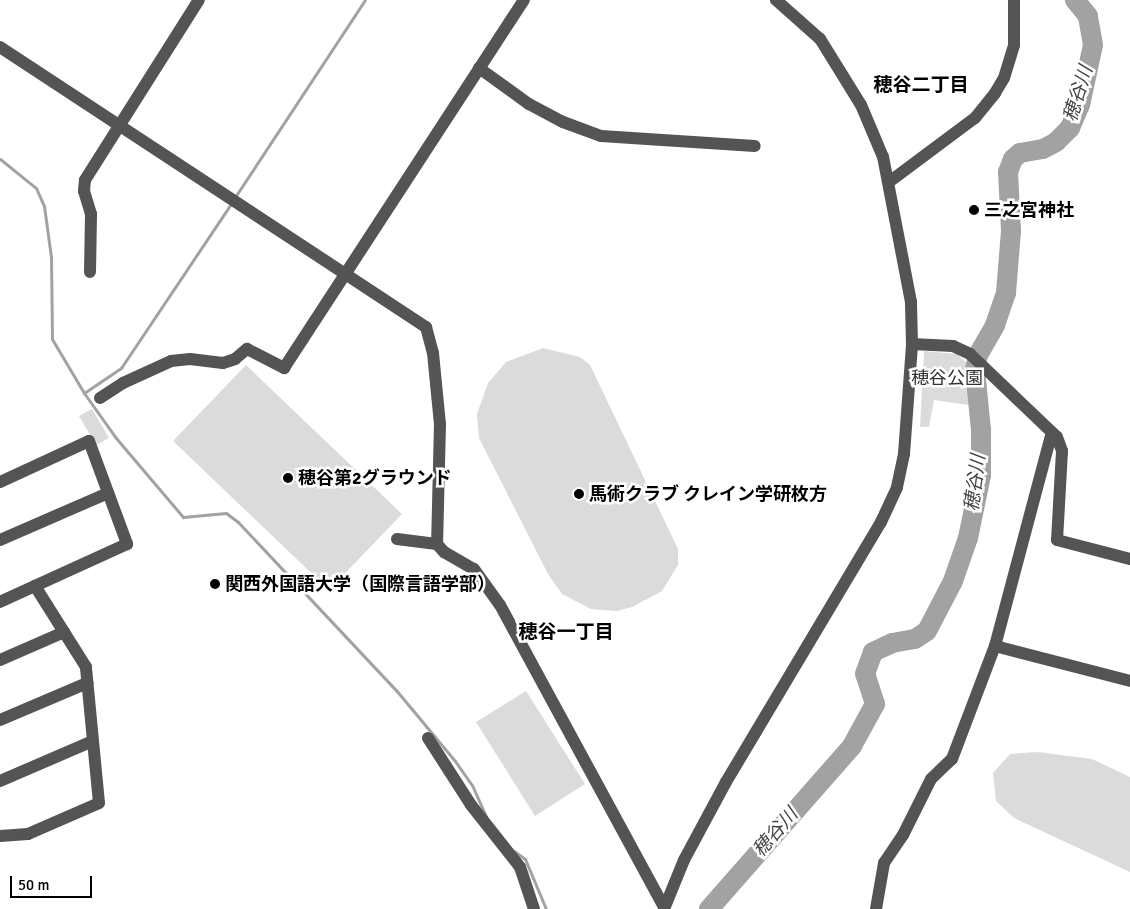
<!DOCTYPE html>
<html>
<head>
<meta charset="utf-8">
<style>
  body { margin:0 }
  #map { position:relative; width:1130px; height:909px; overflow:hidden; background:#fff; font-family:Signika,"Noto Sans JP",sans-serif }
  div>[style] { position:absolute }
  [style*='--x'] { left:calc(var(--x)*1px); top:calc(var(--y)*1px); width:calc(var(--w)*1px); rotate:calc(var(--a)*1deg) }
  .green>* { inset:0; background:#dbdbdb }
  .stream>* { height:3px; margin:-1.5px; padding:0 1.5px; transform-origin:1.5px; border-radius:1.5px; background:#a2a2a2 }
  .river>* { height:20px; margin:-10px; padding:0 10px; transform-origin:10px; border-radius:10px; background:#a2a2a2 }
  .minor>* { height:12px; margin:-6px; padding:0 6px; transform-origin:6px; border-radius:6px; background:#545454 }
  .dots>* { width:14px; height:14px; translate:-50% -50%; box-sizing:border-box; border:2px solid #fff; border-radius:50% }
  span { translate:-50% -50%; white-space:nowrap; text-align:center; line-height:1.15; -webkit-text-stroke:5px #fff; paint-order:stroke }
  .poi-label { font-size:18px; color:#000; font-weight:700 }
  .left { translate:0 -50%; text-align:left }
  .park-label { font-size:18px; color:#323232 }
  .neighbourhood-label { font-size:19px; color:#000; font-weight:700 }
  .water-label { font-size:19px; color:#434343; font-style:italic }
  .scale { position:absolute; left:10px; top:876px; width:82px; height:22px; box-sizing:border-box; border:2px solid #000; border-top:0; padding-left:6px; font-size:15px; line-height:18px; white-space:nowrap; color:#000; -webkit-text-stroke:4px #fff; paint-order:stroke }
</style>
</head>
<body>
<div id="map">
  <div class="green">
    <i style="clip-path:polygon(543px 348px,580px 357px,590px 365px,678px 549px,678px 565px,662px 591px,632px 607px,617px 611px,591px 609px,562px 594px,548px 574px,479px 438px,477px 414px,488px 383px,506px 362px)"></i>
    <i style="clip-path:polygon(924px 351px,957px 354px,980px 376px,975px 406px,934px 400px,929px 427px,920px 427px)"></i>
    <i style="clip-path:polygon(246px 365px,402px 514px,329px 590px,173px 441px)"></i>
    <i style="clip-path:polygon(92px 409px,109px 438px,96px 445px,79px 416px)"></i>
    <i style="clip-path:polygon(526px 691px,585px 784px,535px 816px,476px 722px)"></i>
    <i style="clip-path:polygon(1038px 752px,1092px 759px,1130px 777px,1130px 872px,1014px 818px,996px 801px,993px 773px,1010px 754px)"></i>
  </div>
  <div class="stream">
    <i style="--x:0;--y:159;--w:46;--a:38.9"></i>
    <i style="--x:36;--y:188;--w:20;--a:66"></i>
    <i style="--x:44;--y:206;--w:51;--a:82.2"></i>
    <i style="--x:51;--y:257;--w:82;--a:89.3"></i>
    <i style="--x:52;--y:339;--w:63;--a:59.3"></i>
    <i style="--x:84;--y:393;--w:55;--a:54.6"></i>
    <i style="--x:116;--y:438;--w:104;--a:49.7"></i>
    <i style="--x:183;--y:517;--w:43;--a:-5.3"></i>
    <i style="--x:226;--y:513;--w:15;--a:37"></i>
    <i style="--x:238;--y:522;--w:231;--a:46.8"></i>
    <i style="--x:396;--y:690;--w:92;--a:50.3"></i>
    <i style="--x:455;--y:761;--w:29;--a:55"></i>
    <i style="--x:472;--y:785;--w:34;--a:66"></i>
    <i style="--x:235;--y:197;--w:236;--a:-56.6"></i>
    <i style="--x:84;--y:393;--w:45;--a:-34"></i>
    <i style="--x:121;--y:368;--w:200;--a:-56.2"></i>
    <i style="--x:514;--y:851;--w:14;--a:36"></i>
    <i style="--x:525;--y:859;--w:54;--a:67.2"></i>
  </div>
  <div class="river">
    <i style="--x:709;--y:909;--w:217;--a:-48.7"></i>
    <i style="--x:852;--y:746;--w:48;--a:-61.3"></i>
    <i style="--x:875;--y:704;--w:32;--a:-108"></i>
    <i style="--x:865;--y:674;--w:23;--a:-70"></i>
    <i style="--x:873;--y:652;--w:21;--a:-25"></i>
    <i style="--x:892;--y:643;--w:23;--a:-10"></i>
    <i style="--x:915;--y:639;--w:14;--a:-34"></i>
    <i style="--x:927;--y:631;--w:56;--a:-62.5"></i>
    <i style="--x:953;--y:581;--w:46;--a:-70.8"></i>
    <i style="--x:968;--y:538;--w:64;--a:-78.3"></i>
    <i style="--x:981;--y:475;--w:45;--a:-90"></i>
    <i style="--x:981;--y:430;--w:60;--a:-95.7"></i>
    <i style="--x:975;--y:370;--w:15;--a:-79"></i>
    <i style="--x:978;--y:355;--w:34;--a:-60"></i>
    <i style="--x:995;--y:325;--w:34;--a:-71"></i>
    <i style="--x:1006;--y:293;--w:62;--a:-85.4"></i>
    <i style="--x:1011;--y:231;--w:59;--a:-92.9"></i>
    <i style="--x:1008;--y:172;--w:14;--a:-69"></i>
    <i style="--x:1013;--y:159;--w:9;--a:-41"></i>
    <i style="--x:1020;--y:153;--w:23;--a:-10"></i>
    <i style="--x:1043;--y:149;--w:15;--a:-28"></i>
    <i style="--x:1056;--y:142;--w:20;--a:-45"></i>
    <i style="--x:1070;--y:128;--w:25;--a:-67"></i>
    <i style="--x:1080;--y:105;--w:61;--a:-77.8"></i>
    <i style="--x:1093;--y:45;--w:29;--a:-100"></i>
    <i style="--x:1088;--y:16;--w:21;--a:-129"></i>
  </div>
  <div class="minor">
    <i style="--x:0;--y:47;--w:510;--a:33.32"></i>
    <i style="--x:426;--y:327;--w:27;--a:75"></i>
    <i style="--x:433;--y:353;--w:71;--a:84.4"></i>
    <i style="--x:440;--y:424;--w:120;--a:91.4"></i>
    <i style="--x:479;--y:68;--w:62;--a:35.8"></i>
    <i style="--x:529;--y:104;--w:38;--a:28"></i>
    <i style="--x:563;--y:122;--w:40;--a:20.2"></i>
    <i style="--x:601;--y:136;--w:154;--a:3.7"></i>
    <i style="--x:889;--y:182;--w:107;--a:-36.7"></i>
    <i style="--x:975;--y:118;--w:32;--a:-51"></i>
    <i style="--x:995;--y:93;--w:17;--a:-59"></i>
    <i style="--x:1004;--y:78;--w:34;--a:-73"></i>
    <i style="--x:1014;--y:45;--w:45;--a:-90"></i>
    <i style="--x:90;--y:272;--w:58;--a:-89"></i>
    <i style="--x:91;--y:214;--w:24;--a:-107"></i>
    <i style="--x:84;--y:191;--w:11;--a:-85"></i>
    <i style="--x:85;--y:180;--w:213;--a:-57.7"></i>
    <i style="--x:912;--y:344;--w:41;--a:2.8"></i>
    <i style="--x:953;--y:346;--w:19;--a:25"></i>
    <i style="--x:970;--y:354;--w:120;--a:43.7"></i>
    <i style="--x:1057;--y:437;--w:15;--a:70"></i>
    <i style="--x:1062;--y:451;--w:89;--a:93.2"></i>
    <i style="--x:1057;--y:540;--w:75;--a:14.6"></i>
    <i style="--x:100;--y:398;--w:27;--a:-33"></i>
    <i style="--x:123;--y:383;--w:53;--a:-24.6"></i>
    <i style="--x:171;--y:361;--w:19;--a:-6"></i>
    <i style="--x:190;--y:359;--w:33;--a:7"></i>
    <i style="--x:223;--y:363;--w:13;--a:-18"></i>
    <i style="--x:235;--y:359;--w:16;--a:-40"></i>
    <i style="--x:247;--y:349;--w:42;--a:27.2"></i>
    <i style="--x:284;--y:368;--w:439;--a:-56.9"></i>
    <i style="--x:0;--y:482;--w:98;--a:-24.7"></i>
    <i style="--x:89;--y:441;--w:110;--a:69.7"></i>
    <i style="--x:127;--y:544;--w:140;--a:155.5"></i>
    <i style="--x:397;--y:539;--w:40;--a:7.1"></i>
    <i style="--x:437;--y:544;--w:11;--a:49"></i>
    <i style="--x:444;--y:552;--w:34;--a:30"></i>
    <i style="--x:474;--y:569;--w:44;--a:54.2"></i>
    <i style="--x:500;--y:605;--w:344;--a:61.5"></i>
    <i style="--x:0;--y:540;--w:118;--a:-23.5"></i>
    <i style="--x:995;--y:646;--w:139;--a:14.5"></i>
    <i style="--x:0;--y:660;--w:70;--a:-23.6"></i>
    <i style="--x:0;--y:720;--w:95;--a:-23"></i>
    <i style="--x:428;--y:738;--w:80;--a:57.3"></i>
    <i style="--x:471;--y:805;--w:79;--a:51.7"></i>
    <i style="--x:520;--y:867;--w:44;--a:71.6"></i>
    <i style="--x:0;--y:781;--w:101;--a:-23.3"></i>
    <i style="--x:0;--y:836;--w:28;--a:-4"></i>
    <i style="--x:28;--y:834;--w:77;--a:-23.6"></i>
    <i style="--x:99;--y:803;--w:137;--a:-95.5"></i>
    <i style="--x:86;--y:667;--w:96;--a:-122.2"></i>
    <i style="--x:664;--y:909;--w:53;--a:-67.8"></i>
    <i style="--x:684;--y:860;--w:89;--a:-61.7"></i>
    <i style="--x:726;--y:782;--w:303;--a:-59.2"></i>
    <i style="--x:881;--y:522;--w:38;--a:-65"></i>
    <i style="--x:897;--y:487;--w:34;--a:-78"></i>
    <i style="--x:904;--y:454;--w:110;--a:-85.8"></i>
    <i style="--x:912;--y:344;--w:42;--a:-91.4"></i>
    <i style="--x:911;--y:302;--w:148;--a:-100.9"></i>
    <i style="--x:883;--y:157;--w:56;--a:-112.9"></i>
    <i style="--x:861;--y:105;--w:78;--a:-121.8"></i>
    <i style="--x:820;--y:39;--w:59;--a:-138.4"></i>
    <i style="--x:876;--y:909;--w:47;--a:-80.1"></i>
    <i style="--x:884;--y:863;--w:34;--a:-56"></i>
    <i style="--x:903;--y:835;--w:63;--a:-63.4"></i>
    <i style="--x:931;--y:779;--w:29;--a:-44"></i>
    <i style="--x:952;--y:759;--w:121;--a:-69.2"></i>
    <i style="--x:995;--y:646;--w:221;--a:-75.1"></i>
  </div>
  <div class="dots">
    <i style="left:974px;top:210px;background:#000"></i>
    <i style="left:288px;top:478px;background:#000"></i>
    <i style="left:579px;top:494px;background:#000"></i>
    <i style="left:215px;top:584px;background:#000"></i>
  </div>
  <div class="poi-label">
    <span class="left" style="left:984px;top:210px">三之宮神社</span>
    <span class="left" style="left:298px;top:478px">穂谷第2グラウンド</span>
    <span class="left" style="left:589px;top:494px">馬術クラブ クレイン学研枚方</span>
    <span class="left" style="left:225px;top:584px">関西外国語大学（国際言語学部）</span>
  </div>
  <div class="park-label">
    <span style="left:947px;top:378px">穂谷公園</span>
  </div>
  <div class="neighbourhood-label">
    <span style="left:921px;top:86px">穂谷二丁目</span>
    <span style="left:566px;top:633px">穂谷一丁目</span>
  </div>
  <div class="water-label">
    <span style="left:1079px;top:94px;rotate:-73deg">穂谷川</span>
    <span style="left:976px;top:483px;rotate:-83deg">穂谷川</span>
    <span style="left:776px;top:833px;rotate:-49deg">穂谷川</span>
  </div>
  <div class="scale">50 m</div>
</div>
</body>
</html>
